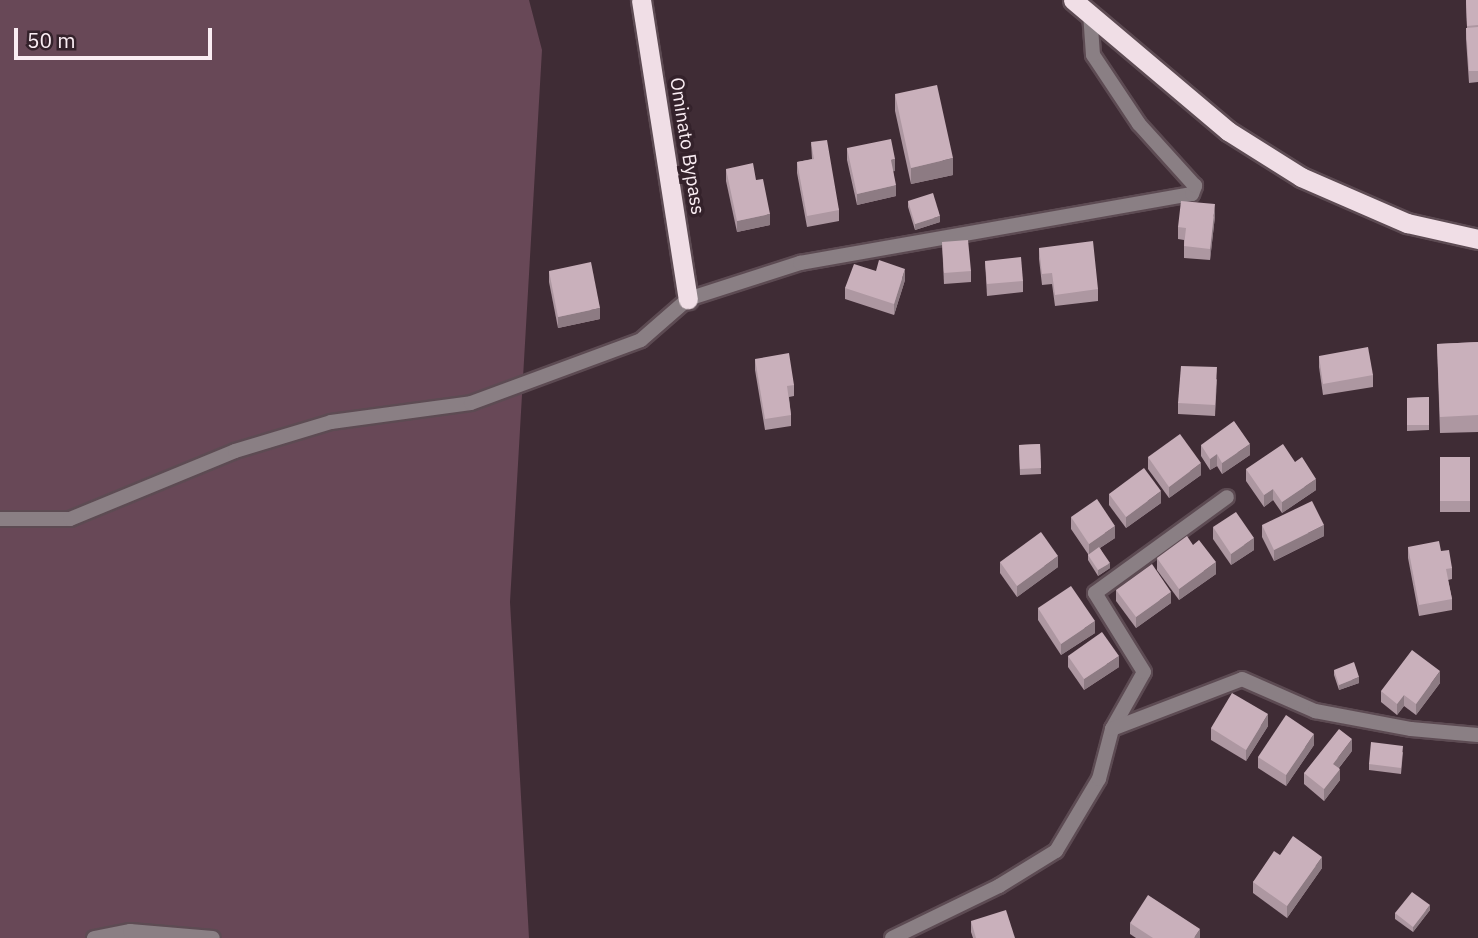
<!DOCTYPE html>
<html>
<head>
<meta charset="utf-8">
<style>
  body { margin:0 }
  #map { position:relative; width:1478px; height:938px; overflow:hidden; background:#3f2c35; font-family:"IBM Plex Sans",sans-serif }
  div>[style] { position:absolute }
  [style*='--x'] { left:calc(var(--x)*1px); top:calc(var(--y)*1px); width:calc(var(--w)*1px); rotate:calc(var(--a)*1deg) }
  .green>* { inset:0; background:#684857 }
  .roads { filter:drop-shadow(2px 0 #5d4b53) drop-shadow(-2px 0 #5d4b53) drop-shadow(0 2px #5d4b53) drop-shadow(0 -2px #5d4b53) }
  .minor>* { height:14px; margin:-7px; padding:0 7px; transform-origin:7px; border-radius:7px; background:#8a7f84 }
  .trunk>* { height:19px; margin:-9.5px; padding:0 9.5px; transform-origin:9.5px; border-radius:9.5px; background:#f0dee6 }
  .wall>* { inset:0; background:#ad97a1 }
  .shaded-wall>* { inset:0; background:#8d7b83 }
  .building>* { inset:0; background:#c9b0bb }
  span { translate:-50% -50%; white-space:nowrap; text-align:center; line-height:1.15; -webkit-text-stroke:7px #34222b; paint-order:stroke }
  .street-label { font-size:19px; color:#faedf3 }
  .scale { position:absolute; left:14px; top:28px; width:198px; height:32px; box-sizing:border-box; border:4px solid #faedf3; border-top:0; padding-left:9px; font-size:21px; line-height:24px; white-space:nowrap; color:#faedf3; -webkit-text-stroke:5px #34222b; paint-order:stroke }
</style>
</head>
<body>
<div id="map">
  <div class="green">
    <i style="clip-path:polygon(0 0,529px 0,542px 50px,510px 602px,529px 938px,0 938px)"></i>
  </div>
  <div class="roads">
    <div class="minor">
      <i style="--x:0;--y:519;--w:70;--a:0"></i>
      <i style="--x:70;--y:519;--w:178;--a:-22.4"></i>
      <i style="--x:235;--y:451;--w:100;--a:-16.8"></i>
      <i style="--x:331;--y:422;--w:141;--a:-7.7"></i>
      <i style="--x:471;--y:403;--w:181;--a:-20.3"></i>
      <i style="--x:641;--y:340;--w:62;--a:-41.1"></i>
      <i style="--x:688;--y:299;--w:118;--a:-17.8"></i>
      <i style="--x:800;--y:263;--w:398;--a:-10"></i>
      <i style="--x:1192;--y:194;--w:9;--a:-69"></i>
      <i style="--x:1195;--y:186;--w:84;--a:-132.1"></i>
      <i style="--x:1139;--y:124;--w:83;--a:-123.7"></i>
      <i style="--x:1093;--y:55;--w:42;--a:-94.1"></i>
      <i style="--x:1112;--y:729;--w:65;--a:-60.7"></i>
      <i style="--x:1144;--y:672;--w:93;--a:-121.8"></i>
      <i style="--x:1095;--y:593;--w:163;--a:-36"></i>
      <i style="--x:94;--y:938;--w:37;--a:-11"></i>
      <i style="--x:130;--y:931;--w:83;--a:4.8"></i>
      <i style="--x:892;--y:938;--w:119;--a:-25.9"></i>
      <i style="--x:999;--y:886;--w:67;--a:-31.6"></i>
      <i style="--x:1056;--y:851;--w:84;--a:-59.2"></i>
      <i style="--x:1099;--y:779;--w:52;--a:-75.4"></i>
      <i style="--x:1112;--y:729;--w:139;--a:-21"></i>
      <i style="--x:1242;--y:679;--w:80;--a:23.7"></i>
      <i style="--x:1315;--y:711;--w:98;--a:10.6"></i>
      <i style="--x:1411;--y:729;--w:67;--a:5.1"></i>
    </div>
    <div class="trunk">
      <i style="--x:641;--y:0;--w:303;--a:81.1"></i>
      <i style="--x:1073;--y:0;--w:203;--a:40.2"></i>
      <i style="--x:1228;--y:131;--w:86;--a:32.2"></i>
      <i style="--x:1301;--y:177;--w:116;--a:23.5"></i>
      <i style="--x:1407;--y:223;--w:73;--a:12.7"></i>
    </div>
  </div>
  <div class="wall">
    <i style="clip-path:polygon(1466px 0,1478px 0,1478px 82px,1469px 83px,1466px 39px,1466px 28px,1467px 28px)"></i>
    <i style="clip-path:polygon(895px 94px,953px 175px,911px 184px,895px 111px)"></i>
    <i style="clip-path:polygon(811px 142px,839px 210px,839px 221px,807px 227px,797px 173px,797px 162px,812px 159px)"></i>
    <i style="clip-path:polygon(847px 148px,895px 171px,893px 171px,896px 196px,857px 205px,847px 160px)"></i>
    <i style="clip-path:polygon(726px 169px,756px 180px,770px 225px,737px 232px,726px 181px)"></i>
    <i style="clip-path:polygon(908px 201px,940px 222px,915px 230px,908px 207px)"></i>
    <i style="clip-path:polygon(1215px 216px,1210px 260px,1184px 258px,1184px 240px,1178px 239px,1178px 227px)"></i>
    <i style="clip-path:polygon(942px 242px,971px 271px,971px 282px,944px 284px)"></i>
    <i style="clip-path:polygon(1039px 248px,1098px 289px,1098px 301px,1055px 306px,1052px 284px,1042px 285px,1039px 259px)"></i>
    <i style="clip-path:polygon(985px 261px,1023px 281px,1023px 292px,987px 296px)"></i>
    <i style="clip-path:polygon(549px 271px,600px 319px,558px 328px,549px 282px)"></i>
    <i style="clip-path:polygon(876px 271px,905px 280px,894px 315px,845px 299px,845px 288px)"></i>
    <i style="clip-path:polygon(1478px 342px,1478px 432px,1440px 433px,1437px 344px)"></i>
    <i style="clip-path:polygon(1319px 356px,1373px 375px,1373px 387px,1323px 395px,1319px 367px)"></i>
    <i style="clip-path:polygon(755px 359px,794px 385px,794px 396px,789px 397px,791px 415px,791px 426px,765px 430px,755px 370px)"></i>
    <i style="clip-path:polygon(1217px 379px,1215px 416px,1178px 414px,1178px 403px)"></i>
    <i style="clip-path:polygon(1429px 397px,1429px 430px,1407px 431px,1407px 398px)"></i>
    <i style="clip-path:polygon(1040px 444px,1041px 474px,1020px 475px,1019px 445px)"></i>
    <i style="clip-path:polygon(1201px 445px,1250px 455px,1222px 474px,1217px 466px,1210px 470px,1201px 456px)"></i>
    <i style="clip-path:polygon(1148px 457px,1201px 475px,1169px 498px,1148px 469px)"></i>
    <i style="clip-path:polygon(1440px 457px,1470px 457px,1470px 512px,1440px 512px)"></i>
    <i style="clip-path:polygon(1246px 469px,1316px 490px,1282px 513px,1273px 500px,1264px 507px,1246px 481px)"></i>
    <i style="clip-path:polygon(1109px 494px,1161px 503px,1126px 528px,1109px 505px)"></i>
    <i style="clip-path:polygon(1071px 517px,1115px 538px,1100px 548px,1110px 568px,1098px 576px,1088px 560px,1088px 554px,1071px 529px)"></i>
    <i style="clip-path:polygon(1262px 525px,1324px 536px,1274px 561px,1262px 537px)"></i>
    <i style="clip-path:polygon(1213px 527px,1254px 550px,1231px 565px,1213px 539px)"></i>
    <i style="clip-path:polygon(1408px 547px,1441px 551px,1452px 568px,1452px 579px,1448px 580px,1452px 599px,1452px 610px,1419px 616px,1408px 558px)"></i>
    <i style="clip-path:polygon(1157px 558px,1216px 574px,1179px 600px,1157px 570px)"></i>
    <i style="clip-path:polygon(1000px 562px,1058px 567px,1017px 597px,1000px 573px)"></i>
    <i style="clip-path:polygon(1116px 590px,1171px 603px,1136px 628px,1116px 601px)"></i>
    <i style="clip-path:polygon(1038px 608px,1095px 633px,1061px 655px,1038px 620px)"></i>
    <i style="clip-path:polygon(1068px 656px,1119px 667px,1084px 690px,1068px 667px)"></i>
    <i style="clip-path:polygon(1334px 670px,1359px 683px,1339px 690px,1334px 675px)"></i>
    <i style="clip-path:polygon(1440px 683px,1416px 715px,1404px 706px,1397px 715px,1381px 702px,1381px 691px)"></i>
    <i style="clip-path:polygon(1268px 726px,1246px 761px,1211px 740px,1211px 728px)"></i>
    <i style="clip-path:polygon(1314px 745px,1286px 786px,1258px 768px,1258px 757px)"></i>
    <i style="clip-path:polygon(1352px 751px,1339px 768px,1340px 780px,1324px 801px,1304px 784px,1304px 773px)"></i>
    <i style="clip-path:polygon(1403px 752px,1401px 774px,1369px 770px,1369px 764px)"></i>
    <i style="clip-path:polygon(1280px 855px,1322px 868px,1287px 918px,1253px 893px,1253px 882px)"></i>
    <i style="clip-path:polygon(1430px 910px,1413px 932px,1395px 919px,1395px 913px)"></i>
    <i style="clip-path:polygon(971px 921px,1015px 938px,973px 938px,971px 932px)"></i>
    <i style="clip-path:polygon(1130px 923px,1200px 938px,1136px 938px,1130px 934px)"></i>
  </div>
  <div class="shaded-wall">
    <i style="clip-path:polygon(953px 158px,953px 175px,911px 184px,911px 168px)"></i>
    <i style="clip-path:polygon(895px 159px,895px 171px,891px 172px,891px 160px)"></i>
    <i style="clip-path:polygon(896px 185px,896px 196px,857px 205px,857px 194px)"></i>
    <i style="clip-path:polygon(1215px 204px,1215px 216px,1210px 260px,1210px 249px)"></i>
    <i style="clip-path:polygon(770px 214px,770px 225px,737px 232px,737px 221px)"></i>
    <i style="clip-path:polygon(940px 216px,940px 222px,915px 230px,915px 224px)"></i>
    <i style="clip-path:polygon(905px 269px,905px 280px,894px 315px,894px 304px)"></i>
    <i style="clip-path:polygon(600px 308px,600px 319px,558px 328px,558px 317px)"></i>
    <i style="clip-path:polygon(1250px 444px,1250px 455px,1222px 474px,1222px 463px)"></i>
    <i style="clip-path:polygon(1217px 454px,1217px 466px,1210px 470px,1210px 459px)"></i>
    <i style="clip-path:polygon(1201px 463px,1201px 475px,1169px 498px,1169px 487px)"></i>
    <i style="clip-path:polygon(1316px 479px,1316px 490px,1282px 513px,1282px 502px)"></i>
    <i style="clip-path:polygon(1273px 489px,1273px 500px,1264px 507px,1264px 495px)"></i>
    <i style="clip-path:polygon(1161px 491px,1161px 503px,1126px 528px,1126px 517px)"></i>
    <i style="clip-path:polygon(1324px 525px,1324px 536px,1274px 561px,1274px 550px)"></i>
    <i style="clip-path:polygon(1115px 526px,1115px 538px,1089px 555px,1089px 544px)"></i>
    <i style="clip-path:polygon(1254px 538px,1254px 550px,1231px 565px,1231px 554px)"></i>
    <i style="clip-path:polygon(1058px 556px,1058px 567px,1017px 597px,1017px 586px)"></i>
    <i style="clip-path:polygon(1216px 562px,1216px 574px,1179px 600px,1179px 589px)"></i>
    <i style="clip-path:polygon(1110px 563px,1110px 568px,1098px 576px,1098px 570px)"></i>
    <i style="clip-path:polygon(1171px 592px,1171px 603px,1136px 628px,1136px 617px)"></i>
    <i style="clip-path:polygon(1095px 621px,1095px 633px,1061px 655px,1061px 644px)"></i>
    <i style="clip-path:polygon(1119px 656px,1119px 667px,1084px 690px,1084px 679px)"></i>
    <i style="clip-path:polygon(1440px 671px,1440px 683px,1416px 715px,1416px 704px)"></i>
    <i style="clip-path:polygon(1359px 677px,1359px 683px,1339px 690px,1339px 685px)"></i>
    <i style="clip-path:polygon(1404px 695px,1404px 706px,1397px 715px,1397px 704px)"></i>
    <i style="clip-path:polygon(1268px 714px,1268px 726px,1246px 761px,1246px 750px)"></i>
    <i style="clip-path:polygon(1314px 734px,1314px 745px,1286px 786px,1286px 775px)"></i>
    <i style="clip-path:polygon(1352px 739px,1352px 751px,1333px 775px,1333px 764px)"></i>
    <i style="clip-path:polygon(1340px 769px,1340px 780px,1324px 801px,1324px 789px)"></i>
    <i style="clip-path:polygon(1322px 857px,1322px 868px,1287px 918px,1287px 906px)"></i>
    <i style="clip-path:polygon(1430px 905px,1430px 910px,1413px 932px,1413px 927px)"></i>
    <i style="clip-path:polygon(1200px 929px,1200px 938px,1194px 938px)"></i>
  </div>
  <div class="building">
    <i style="clip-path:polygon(1466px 0,1478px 0,1478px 25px,1467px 26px)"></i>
    <i style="clip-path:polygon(1478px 27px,1478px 71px,1469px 71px,1466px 28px)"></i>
    <i style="clip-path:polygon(937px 85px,953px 158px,911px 168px,895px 94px)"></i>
    <i style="clip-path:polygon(891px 139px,895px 159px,891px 160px,896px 185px,857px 194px,847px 148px)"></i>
    <i style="clip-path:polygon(827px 140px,839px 210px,807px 216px,797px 162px,814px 159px,811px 142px)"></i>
    <i style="clip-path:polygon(753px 163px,756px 180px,763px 179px,770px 214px,737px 221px,726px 169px)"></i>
    <i style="clip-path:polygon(933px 193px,940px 216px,915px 224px,908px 201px)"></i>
    <i style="clip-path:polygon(1181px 201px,1215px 204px,1210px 249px,1184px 246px,1186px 228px,1178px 227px)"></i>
    <i style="clip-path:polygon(968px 240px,971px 271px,944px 273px,942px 242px)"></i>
    <i style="clip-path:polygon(1093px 241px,1098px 289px,1055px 295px,1052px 273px,1042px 274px,1039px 248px)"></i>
    <i style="clip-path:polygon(1021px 257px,1023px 281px,987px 284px,985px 261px)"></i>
    <i style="clip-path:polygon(879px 260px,905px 269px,894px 304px,845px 288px,854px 264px,876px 271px)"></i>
    <i style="clip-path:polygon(591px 262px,600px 308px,558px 317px,549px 271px)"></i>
    <i style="clip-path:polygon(1478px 342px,1478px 415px,1440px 417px,1437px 344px)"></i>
    <i style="clip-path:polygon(1368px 347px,1373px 375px,1323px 384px,1319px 356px)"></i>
    <i style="clip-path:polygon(789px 353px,794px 385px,787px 386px,791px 415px,765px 419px,755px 359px)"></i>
    <i style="clip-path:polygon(1181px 366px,1217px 367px,1215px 405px,1178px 403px)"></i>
    <i style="clip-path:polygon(1429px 397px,1429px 425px,1407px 425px,1407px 398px)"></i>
    <i style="clip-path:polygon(1234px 421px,1250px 444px,1222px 463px,1217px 454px,1210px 459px,1201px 445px)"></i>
    <i style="clip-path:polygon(1180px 434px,1201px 463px,1169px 487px,1148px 457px)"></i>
    <i style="clip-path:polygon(1040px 444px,1041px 468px,1020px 469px,1019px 445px)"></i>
    <i style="clip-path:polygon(1283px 444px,1295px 462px,1302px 457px,1316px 479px,1282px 502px,1273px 489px,1264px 495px,1246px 469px)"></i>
    <i style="clip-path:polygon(1440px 457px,1470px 457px,1470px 501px,1440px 501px)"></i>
    <i style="clip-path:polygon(1144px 468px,1161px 491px,1126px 517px,1109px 494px)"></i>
    <i style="clip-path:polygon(1097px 499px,1115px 526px,1089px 544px,1071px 517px)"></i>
    <i style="clip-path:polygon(1312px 501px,1324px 525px,1274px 550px,1262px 525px)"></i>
    <i style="clip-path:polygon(1236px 512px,1254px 538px,1231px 554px,1213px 527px)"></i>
    <i style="clip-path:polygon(1041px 532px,1058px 556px,1017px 586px,1000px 562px)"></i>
    <i style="clip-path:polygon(1187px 536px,1193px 545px,1199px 540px,1216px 562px,1179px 589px,1157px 558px)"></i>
    <i style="clip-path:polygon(1439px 541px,1441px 551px,1449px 550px,1452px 568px,1446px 569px,1452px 599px,1419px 605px,1408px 547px)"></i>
    <i style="clip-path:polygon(1099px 547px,1110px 563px,1098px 570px,1088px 555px)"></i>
    <i style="clip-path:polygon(1152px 564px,1171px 592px,1136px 617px,1116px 590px)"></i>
    <i style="clip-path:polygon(1071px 586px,1095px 621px,1061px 644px,1038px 608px)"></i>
    <i style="clip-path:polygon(1102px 632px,1119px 656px,1084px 679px,1068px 656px)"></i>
    <i style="clip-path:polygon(1412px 650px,1440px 671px,1416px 704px,1404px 695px,1397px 704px,1381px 691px)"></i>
    <i style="clip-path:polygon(1354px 662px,1359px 677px,1339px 685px,1334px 670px)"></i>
    <i style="clip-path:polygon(1232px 693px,1268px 714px,1246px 750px,1211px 728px)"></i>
    <i style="clip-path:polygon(1286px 715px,1314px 734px,1286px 775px,1258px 757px)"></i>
    <i style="clip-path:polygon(1339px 729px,1352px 739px,1333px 764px,1340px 769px,1324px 789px,1304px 773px)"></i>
    <i style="clip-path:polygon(1371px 742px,1403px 746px,1401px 768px,1369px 764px)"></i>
    <i style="clip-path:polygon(1293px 836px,1322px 857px,1287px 906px,1253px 882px,1274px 851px,1280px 855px)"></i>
    <i style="clip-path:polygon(1412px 892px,1430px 905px,1413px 927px,1395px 913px)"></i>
    <i style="clip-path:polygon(1148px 895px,1200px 929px,1194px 938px,1153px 938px,1130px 923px)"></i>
    <i style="clip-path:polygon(1006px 910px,1015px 938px,976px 938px,971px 921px)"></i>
  </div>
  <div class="street-label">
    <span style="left:687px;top:146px;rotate:81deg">Ominato Bypass</span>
  </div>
  <div class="scale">50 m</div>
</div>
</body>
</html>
